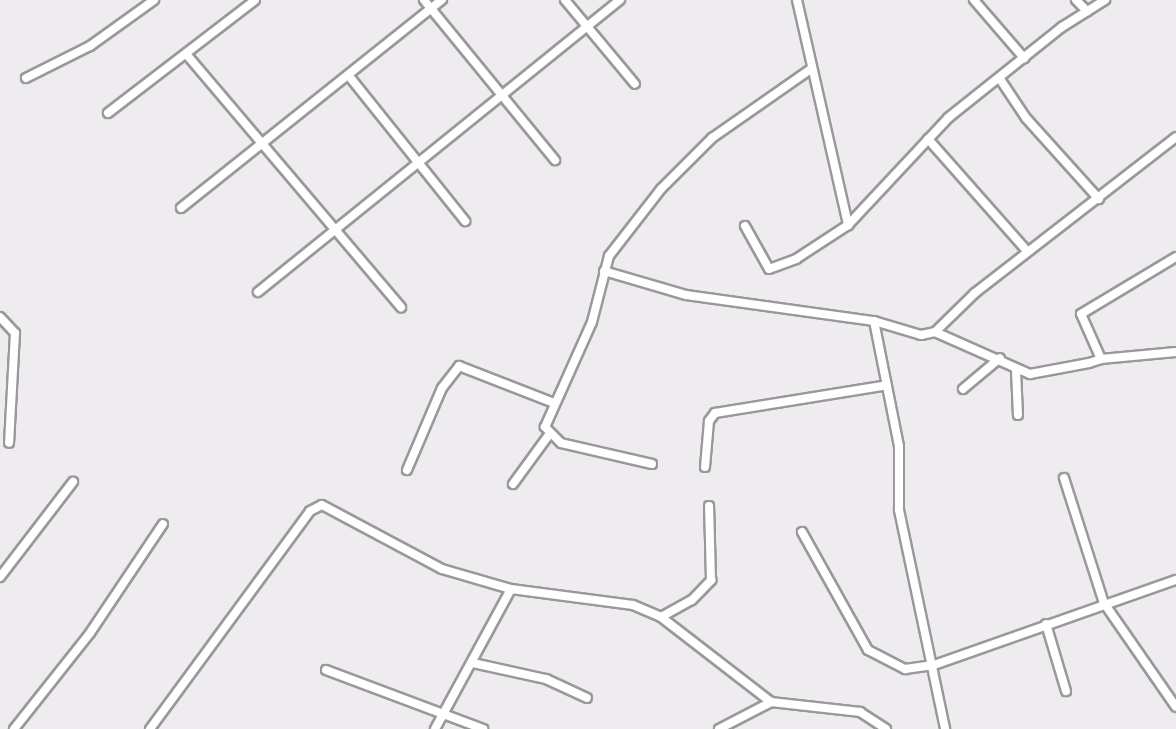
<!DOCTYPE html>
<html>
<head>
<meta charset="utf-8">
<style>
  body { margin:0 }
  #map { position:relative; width:1176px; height:729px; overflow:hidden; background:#efecef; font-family:"Titillium Web",sans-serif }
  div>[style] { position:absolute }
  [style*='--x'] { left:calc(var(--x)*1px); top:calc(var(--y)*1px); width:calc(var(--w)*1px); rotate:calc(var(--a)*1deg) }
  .roads { filter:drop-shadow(2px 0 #9a989b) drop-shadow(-2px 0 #9a989b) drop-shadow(0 2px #9a989b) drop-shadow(0 -2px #9a989b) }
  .minor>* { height:8px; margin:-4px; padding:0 4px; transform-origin:4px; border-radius:4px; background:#fff }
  span { translate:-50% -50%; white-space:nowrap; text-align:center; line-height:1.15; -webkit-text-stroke:5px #fcf9fd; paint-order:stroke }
</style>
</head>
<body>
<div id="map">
  <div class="roads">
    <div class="minor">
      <i style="--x:424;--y:0;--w:207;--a:50.7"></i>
      <i style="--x:565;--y:0;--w:109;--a:50.2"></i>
      <i style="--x:797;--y:0;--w:231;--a:77.2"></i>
      <i style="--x:974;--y:0;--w:77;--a:49.2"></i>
      <i style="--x:1076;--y:0;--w:16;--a:45"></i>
      <i style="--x:187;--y:55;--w:331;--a:49.7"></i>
      <i style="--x:349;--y:76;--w:186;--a:51.3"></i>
      <i style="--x:26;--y:78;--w:72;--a:-26.6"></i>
      <i style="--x:90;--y:46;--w:79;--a:-35.7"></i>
      <i style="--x:1000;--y:79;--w:47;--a:56.3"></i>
      <i style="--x:1026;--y:118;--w:109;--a:48"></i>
      <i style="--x:108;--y:113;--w:185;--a:-37.5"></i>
      <i style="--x:928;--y:139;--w:149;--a:48.5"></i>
      <i style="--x:181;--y:208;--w:334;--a:-38.6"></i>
      <i style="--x:745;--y:226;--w:49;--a:60.8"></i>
      <i style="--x:769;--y:269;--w:29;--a:-20"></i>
      <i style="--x:796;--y:259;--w:62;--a:-33.2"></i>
      <i style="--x:848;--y:225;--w:146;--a:-46.9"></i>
      <i style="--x:948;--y:118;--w:146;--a:-38.6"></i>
      <i style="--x:1062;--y:27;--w:51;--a:-32.1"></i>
      <i style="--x:604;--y:271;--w:85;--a:16.3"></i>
      <i style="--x:686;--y:295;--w:190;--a:7.9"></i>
      <i style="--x:874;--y:321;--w:49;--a:16.6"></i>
      <i style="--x:921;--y:335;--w:14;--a:-12"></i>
      <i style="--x:935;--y:332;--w:56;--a:-44.3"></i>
      <i style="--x:975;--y:293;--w:254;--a:-37.8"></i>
      <i style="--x:258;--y:292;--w:465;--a:-38.9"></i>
      <i style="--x:0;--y:317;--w:22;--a:47"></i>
      <i style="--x:15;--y:333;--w:110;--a:93.1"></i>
      <i style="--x:874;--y:321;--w:127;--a:78.7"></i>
      <i style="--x:899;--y:446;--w:64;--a:90"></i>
      <i style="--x:899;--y:510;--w:224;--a:78.1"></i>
      <i style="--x:935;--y:332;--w:104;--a:23.9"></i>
      <i style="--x:1030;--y:374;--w:60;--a:-10.6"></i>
      <i style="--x:1089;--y:363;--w:13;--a:-18"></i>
      <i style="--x:1101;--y:359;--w:49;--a:-114"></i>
      <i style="--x:1081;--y:314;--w:111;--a:-31"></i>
      <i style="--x:1101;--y:359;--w:75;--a:-5.3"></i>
      <i style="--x:1016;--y:370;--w:45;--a:87.5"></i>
      <i style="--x:963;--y:389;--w:48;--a:-40"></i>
      <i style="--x:652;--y:464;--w:93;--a:-167"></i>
      <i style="--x:561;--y:443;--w:23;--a:-135"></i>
      <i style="--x:545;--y:427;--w:115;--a:-65.9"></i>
      <i style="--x:592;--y:322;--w:68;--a:-75.6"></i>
      <i style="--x:609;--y:256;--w:85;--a:-52.2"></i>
      <i style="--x:661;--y:189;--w:72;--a:-45"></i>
      <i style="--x:712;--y:138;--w:121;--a:-34.9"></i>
      <i style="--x:705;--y:467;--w:46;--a:-85"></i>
      <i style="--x:709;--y:421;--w:10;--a:-53"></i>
      <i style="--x:715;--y:413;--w:174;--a:-9.2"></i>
      <i style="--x:407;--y:470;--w:89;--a:-66.9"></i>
      <i style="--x:442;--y:388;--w:28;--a:-52"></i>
      <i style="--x:459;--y:366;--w:102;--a:21.3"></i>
      <i style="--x:1064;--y:478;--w:131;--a:72.3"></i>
      <i style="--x:1104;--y:603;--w:126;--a:55.3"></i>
      <i style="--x:513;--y:484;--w:59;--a:-53.9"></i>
      <i style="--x:802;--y:532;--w:135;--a:60.8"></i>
      <i style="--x:868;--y:650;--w:42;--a:27.2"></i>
      <i style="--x:905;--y:669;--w:29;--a:-8"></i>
      <i style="--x:934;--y:665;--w:256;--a:-19.4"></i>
      <i style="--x:0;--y:577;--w:120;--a:-52.5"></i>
      <i style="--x:661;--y:617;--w:35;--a:-29"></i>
      <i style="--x:692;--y:600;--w:28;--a:-46"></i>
      <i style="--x:711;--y:580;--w:74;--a:-91.5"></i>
      <i style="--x:1046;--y:624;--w:70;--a:73.4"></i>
      <i style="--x:473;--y:663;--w:75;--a:12.4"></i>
      <i style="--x:546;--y:679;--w:45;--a:24.9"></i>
      <i style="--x:326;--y:670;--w:168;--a:20.6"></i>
      <i style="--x:14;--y:729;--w:122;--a:-51.6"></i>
      <i style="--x:90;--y:633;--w:131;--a:-56.2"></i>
      <i style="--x:150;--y:729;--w:270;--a:-53.7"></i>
      <i style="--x:310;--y:511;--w:13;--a:-27"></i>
      <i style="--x:322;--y:505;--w:136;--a:28.1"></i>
      <i style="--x:442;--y:569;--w:72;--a:16.2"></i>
      <i style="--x:511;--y:589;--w:123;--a:7.5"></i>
      <i style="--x:633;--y:605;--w:30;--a:23"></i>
      <i style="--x:661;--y:617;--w:139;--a:37.7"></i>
      <i style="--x:771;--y:702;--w:90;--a:6.4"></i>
      <i style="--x:860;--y:712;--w:31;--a:33"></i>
      <i style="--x:435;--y:729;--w:159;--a:-61.5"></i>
      <i style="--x:719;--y:729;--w:59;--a:-27.4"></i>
    </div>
  </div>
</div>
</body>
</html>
